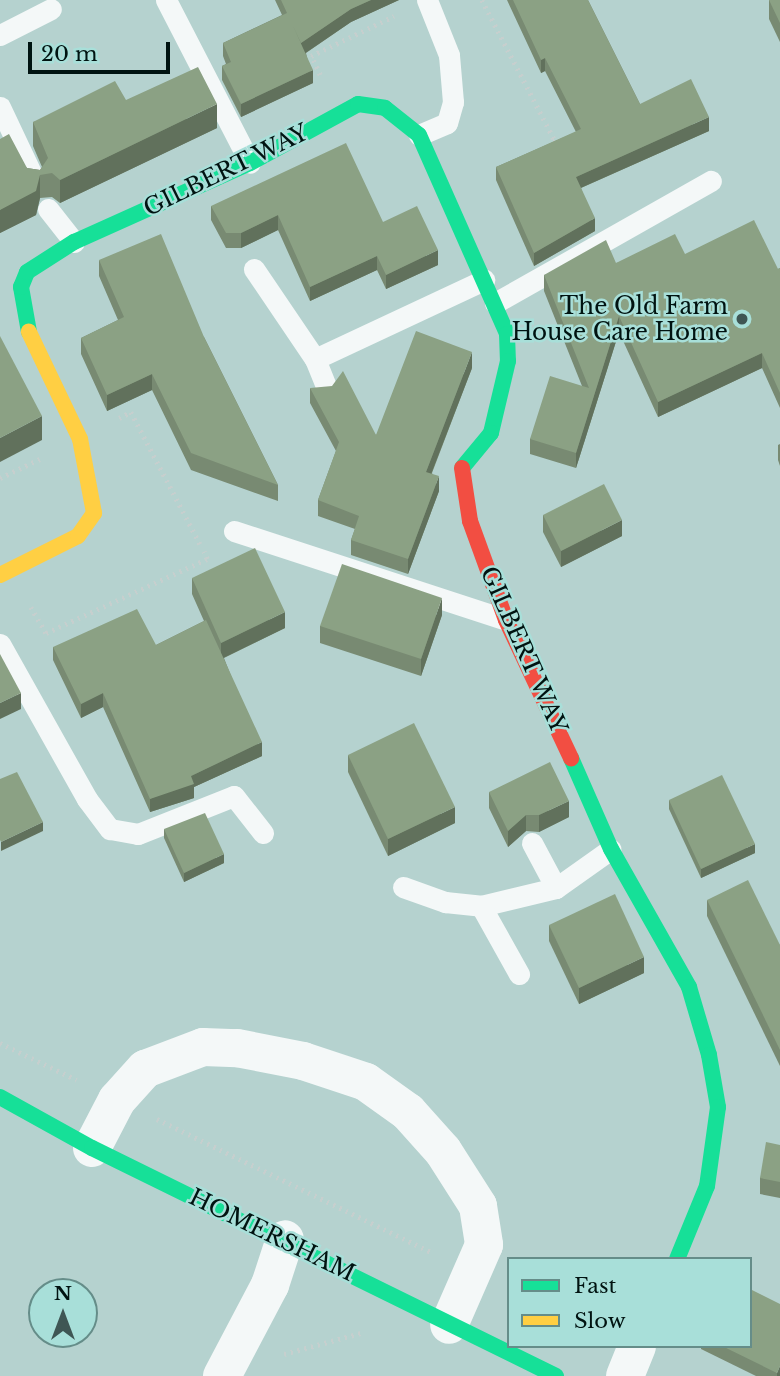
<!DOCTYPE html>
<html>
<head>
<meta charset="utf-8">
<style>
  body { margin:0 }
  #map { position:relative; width:780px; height:1376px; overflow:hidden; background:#b5d2cf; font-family:"Libre Baskerville",serif }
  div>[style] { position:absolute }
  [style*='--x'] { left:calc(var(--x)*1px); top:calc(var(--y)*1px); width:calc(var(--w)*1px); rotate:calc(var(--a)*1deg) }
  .path>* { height:4.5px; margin-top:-2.25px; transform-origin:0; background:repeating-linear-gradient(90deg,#c6cfce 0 2px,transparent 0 7px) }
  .lane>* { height:21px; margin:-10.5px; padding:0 10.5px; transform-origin:10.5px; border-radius:10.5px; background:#f4f8f8 }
  .street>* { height:38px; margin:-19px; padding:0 19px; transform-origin:19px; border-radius:19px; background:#f4f8f8 }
  .fast>* { height:16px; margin:-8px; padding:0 8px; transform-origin:8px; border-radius:8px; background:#16e098 }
  .slow>* { height:16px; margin:-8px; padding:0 8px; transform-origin:8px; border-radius:8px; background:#ffcf43 }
  .jam>* { height:16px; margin:-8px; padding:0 8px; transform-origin:8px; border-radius:8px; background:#f24e42 }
  .wall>* { inset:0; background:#788a72 }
  .shaded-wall>* { inset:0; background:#61715c }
  .building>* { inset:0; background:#8ba184 }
  .dots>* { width:19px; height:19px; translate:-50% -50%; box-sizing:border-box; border:4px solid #a8dfd9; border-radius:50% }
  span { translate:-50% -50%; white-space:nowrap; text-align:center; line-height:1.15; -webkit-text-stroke:5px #a8dfd9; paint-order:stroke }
  .street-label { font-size:23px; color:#001311 }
  .poi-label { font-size:23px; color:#001311 }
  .right { translate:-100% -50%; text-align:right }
  .legend { position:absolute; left:507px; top:1257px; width:245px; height:91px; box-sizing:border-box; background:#a8dfd9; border:2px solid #658d89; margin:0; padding:9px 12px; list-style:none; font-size:21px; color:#001311 }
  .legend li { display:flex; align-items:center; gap:14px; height:35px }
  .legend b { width:35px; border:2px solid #658d89 }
  .north { position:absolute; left:28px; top:1278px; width:70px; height:70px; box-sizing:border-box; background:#a8dfd9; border:2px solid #658d89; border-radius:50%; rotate:0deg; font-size:19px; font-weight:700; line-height:28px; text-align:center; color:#001311 }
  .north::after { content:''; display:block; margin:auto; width:24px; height:32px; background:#3f5654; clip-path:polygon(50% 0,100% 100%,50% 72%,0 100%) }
  .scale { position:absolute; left:28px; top:42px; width:142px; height:32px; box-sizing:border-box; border:4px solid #001311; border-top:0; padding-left:9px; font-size:21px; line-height:24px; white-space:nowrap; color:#001311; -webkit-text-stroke:5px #a8dfd9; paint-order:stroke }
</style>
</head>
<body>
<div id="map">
  <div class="path">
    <i style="--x:482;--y:0;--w:159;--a:62.6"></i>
    <i style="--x:555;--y:141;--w:5;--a:158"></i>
    <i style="--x:320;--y:75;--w:21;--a:-115"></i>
    <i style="--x:311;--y:56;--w:92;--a:-25.7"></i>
    <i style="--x:119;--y:418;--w:13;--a:-27"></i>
    <i style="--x:131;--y:412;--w:149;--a:62.4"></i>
    <i style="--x:0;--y:478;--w:44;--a:-25.4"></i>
    <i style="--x:31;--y:607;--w:30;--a:60"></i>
    <i style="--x:46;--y:633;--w:177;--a:-24.7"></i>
    <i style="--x:207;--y:559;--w:8;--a:-113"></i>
    <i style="--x:0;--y:1043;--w:85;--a:25.7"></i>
    <i style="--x:157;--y:1119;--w:307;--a:25.9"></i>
    <i style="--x:284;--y:1354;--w:80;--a:-15.3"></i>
  </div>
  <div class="lane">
    <i style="--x:166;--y:0;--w:183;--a:62.7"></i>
    <i style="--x:0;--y:35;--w:57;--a:-27"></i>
    <i style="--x:0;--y:107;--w:82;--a:64.7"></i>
    <i style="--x:419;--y:135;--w:30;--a:-23"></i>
    <i style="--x:447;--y:123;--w:22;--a:-74"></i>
    <i style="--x:453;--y:102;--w:47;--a:-94.9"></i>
    <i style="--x:449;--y:55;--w:59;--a:-111.8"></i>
    <i style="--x:48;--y:209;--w:42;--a:51.8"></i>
    <i style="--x:254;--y:269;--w:109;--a:55.9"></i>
    <i style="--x:315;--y:359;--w:187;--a:-25.1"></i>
    <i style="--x:495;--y:303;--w:248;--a:-29.5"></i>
    <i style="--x:315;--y:359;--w:32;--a:68"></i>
    <i style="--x:234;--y:531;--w:286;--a:18.1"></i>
    <i style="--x:0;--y:644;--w:178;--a:60.7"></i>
    <i style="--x:87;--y:799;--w:38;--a:53"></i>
    <i style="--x:110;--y:829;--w:28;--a:10"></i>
    <i style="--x:138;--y:834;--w:103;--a:-21.6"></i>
    <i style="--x:234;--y:796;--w:47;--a:51.9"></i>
    <i style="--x:532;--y:843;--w:51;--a:61.9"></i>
    <i style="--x:403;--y:887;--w:45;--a:19.7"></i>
    <i style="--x:445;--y:902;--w:36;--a:6"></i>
    <i style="--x:481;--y:906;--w:77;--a:-13.5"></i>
    <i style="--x:556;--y:888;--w:67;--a:-35.3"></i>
    <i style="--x:481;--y:906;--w:78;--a:60.8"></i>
  </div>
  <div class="street">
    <i style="--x:92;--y:1148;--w:54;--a:-62.5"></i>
    <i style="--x:117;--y:1100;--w:42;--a:-47.9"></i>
    <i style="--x:145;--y:1069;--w:62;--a:-20.8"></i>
    <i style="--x:203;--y:1047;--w:34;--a:2"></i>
    <i style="--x:237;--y:1048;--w:67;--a:11.1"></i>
    <i style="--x:303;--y:1061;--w:66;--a:18.4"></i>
    <i style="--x:366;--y:1082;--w:52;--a:35.5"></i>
    <i style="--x:408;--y:1112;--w:52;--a:48.1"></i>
    <i style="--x:443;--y:1151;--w:65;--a:57.5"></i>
    <i style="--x:478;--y:1206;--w:39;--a:81"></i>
    <i style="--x:484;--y:1245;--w:87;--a:113.6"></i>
    <i style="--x:222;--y:1376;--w:103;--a:-62.2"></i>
    <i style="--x:270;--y:1285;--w:48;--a:-71.9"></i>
    <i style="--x:625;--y:1376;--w:32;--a:-68"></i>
  </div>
  <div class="fast">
    <i style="--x:29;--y:332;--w:46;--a:-100.1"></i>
    <i style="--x:21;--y:287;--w:16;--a:-68"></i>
    <i style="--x:27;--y:272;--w:56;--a:-32.6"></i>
    <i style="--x:74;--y:242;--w:193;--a:-24.2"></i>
    <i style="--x:250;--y:163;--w:123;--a:-28.6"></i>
    <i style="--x:358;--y:104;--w:27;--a:8"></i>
    <i style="--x:385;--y:108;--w:43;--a:38.5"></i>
    <i style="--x:419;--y:135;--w:218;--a:66.1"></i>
    <i style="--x:507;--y:334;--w:27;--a:88"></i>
    <i style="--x:508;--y:361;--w:74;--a:103.3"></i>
    <i style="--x:491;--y:433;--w:45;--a:129.6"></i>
    <i style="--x:571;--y:758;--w:99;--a:66.3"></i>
    <i style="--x:611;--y:849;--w:159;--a:60.5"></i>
    <i style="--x:689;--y:987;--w:71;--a:73.6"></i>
    <i style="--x:709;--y:1055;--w:53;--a:80.2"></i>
    <i style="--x:718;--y:1107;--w:80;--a:97.9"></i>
    <i style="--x:707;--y:1186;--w:79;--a:112.3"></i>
    <i style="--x:0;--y:1097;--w:105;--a:29"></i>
    <i style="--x:92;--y:1148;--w:517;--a:26.17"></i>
  </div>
  <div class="slow">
    <i style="--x:0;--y:575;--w:87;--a:-26.6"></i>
    <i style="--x:78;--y:536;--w:28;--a:-55"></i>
    <i style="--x:94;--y:513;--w:75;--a:-100.7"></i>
    <i style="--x:80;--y:439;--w:119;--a:-115.5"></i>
  </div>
  <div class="jam">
    <i style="--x:462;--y:468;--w:54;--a:81.4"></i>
    <i style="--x:470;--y:521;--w:105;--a:70"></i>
    <i style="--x:506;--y:620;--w:153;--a:64.8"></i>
  </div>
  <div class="wall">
    <i style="clip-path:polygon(275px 0,399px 0,351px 22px,306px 53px,313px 83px,241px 117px,222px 80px,222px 66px,226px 64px,223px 56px,223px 43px,282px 15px)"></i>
    <i style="clip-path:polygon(507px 0,588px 0,640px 104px,709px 131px,581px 188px,595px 231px,534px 266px,496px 180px,496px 167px,576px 132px,545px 71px,541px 73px)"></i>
    <i style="clip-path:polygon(769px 0,780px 0,780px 42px,769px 19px)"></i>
    <i style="clip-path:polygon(126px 100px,217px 128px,60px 203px,52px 197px,40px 198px,36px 215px,0 233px,0 139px,27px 168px,40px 170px,42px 167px,33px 146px,33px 122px)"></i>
    <i style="clip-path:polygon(211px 206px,383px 222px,438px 265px,386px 289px,377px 270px,310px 301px,278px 230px,241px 248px,226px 248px,211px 220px)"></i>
    <i style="clip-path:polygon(685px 254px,778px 269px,780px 268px,780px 408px,762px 368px,658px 417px,619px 332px,576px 468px,530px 454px,530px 439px,582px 386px,544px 291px,544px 275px,616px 263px)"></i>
    <i style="clip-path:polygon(99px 260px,204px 337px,278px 485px,278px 501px,191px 470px,152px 390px,107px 411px,81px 354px,81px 338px,118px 320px,99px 276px)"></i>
    <i style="clip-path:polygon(472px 368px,432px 473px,439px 491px,408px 574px,351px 555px,351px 540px,355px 529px,318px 516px,318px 500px,336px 451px,310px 403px,310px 388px,376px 435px)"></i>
    <i style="clip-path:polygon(780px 444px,780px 466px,778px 460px,778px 445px)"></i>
    <i style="clip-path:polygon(543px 515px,622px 536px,561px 567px,543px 532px)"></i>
    <i style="clip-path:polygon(192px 578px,285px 628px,224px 658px,262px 756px,194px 787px,194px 798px,150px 812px,103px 707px,81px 718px,53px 660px,53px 647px,156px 645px,204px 621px,192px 594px)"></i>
    <i style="clip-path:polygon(442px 615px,421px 676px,320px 643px,320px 626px)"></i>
    <i style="clip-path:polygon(348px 755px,455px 823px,388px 856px,348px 772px)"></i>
    <i style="clip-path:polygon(489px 792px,569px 817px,539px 832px,526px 831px,508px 847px,489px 808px)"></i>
    <i style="clip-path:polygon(669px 800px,755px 853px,701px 878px,669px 809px)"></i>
    <i style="clip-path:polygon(164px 829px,224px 863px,184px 882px,164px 838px)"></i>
    <i style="clip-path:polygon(707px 900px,780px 945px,780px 1066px,707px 916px)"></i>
    <i style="clip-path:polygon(549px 925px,644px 973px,579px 1004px,549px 941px)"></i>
    <i style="clip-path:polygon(780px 1145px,780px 1198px,760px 1194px,760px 1178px)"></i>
    <i style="clip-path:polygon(701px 1346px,750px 1346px,780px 1376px,756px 1376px,701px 1349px)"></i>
  </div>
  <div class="shaded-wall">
    <i style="clip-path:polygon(371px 0,399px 0,351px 22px,301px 56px,301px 43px,351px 9px)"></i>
    <i style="clip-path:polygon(545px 58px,545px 71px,541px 73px,541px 60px)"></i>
    <i style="clip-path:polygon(313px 70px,313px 83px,241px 117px,241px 104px)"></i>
    <i style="clip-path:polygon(217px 104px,217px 128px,60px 203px,60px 180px)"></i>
    <i style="clip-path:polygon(709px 117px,709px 131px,576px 190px,576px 177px)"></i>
    <i style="clip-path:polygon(40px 175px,40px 198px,36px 215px,0 233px,0 210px)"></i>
    <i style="clip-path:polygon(278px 215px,278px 230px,241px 248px,241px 233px)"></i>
    <i style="clip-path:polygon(595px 218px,595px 231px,534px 266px,534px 253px)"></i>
    <i style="clip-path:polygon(438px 250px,438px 265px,386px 289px,386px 275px)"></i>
    <i style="clip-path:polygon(377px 256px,377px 270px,310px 301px,310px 287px)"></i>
    <i style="clip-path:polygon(619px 316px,619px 332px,576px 468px,576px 453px)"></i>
    <i style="clip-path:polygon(472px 352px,472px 368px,426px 487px,426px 472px)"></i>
    <i style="clip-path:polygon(762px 353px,762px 368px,658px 417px,658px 402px)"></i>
    <i style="clip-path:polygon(152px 374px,152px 390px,107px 411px,107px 395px)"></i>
    <i style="clip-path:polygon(42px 416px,42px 440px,0 462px,0 438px)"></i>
    <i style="clip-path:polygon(439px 476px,439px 491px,408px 574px,408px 559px)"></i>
    <i style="clip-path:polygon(622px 520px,622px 536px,561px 567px,561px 551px)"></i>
    <i style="clip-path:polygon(442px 598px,442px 615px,421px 676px,421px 659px)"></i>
    <i style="clip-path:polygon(285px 612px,285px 628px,221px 659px,221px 643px)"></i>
    <i style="clip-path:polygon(21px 693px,21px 709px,0 719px,0 703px)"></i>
    <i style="clip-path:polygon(103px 693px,103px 707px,81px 718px,81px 704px)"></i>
    <i style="clip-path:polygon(262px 742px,262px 756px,194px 787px,194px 798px,150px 812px,150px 799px,191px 776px)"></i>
    <i style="clip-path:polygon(569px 801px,569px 817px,539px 832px,539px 815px)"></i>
    <i style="clip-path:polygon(455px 807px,455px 823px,388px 856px,388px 839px)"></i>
    <i style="clip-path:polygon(526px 815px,526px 831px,508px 847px,508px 831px)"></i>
    <i style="clip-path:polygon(43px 822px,43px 831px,1px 851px,1px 842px)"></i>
    <i style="clip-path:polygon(755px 844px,755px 853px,701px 878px,701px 869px)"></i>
    <i style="clip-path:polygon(224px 854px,224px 863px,184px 882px,184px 873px)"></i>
    <i style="clip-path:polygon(644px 957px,644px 973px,579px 1004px,579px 988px)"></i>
    <i style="clip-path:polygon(780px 1366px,780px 1376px,777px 1376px,777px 1373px)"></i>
  </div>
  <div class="building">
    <i style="clip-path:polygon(281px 0,371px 0,351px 9px,301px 43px,293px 26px,313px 70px,241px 104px,222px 66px,231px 62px,223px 43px,287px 13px)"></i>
    <i style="clip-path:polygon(513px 0,588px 0,640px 104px,691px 79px,709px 117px,576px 177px,595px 218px,534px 253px,496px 167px,581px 129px,545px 58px,541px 60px)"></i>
    <i style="clip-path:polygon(769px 0,780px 0,780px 23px)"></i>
    <i style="clip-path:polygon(198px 67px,217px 104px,60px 180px,52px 173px,40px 175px,36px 191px,0 210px,0 139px,9px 134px,27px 168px,40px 170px,48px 158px,33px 122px,115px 81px,126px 100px)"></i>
    <i style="clip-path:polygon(346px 143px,383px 222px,417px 206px,438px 250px,386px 275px,377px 256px,310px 287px,278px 215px,241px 233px,226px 233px,211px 206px)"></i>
    <i style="clip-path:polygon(754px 220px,778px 269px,780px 268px,780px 393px,762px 353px,658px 402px,619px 316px,576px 453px,530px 439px,550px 376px,589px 388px,544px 275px,606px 240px,616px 263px,675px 234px,685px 254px)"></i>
    <i style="clip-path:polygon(161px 234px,204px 337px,278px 485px,191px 453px,152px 374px,107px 395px,81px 338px,124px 317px,99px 260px)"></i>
    <i style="clip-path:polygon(416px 331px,472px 352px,426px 472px,439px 476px,408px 559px,351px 540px,359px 516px,318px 500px,339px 442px,310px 388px,332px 386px,343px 371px,376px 435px)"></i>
    <i style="clip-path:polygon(0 336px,42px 416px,0 438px)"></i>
    <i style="clip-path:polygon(604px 484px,622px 520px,561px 551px,543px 515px)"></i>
    <i style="clip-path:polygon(255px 548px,285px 612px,221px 643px,192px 578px)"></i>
    <i style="clip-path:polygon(342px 564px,442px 598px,421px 659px,320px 626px)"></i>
    <i style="clip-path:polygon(137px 609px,156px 645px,206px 620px,262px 742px,191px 776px,194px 784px,150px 799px,103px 693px,81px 704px,53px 647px)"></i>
    <i style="clip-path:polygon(0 654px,21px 693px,0 703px)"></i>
    <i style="clip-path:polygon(414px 723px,455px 807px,388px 839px,348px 755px)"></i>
    <i style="clip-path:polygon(550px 762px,569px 801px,539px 815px,526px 815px,508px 831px,489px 792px)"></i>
    <i style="clip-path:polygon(17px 772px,43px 822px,1px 842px,0 840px,0 779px)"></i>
    <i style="clip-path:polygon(722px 775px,755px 844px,701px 869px,669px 800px)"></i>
    <i style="clip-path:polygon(205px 813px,224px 854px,184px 873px,164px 829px)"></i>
    <i style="clip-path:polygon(748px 880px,780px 945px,780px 1050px,707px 900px)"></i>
    <i style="clip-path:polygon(615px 894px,644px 957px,579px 988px,549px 925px)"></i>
    <i style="clip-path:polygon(766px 1142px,780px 1145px,780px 1182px,760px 1178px)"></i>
    <i style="clip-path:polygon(750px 1289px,780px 1304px,780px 1366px,777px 1373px,722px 1346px,750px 1346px)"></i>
  </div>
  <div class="dots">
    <i style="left:742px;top:319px;background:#3f5654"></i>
  </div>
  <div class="street-label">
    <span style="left:226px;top:170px;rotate:-26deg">GILBERT WAY</span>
    <span style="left:524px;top:650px;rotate:66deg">GILBERT WAY</span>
    <span style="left:272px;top:1235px;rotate:26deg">HOMERSHAM</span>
  </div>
  <div class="poi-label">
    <span class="right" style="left:728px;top:319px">The Old Farm<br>House Care Home</span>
  </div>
  <ul class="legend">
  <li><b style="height:9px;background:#16e098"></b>Fast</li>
  <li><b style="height:9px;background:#ffcf43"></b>Slow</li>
  </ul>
  <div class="north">N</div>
  <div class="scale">20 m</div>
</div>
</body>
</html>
